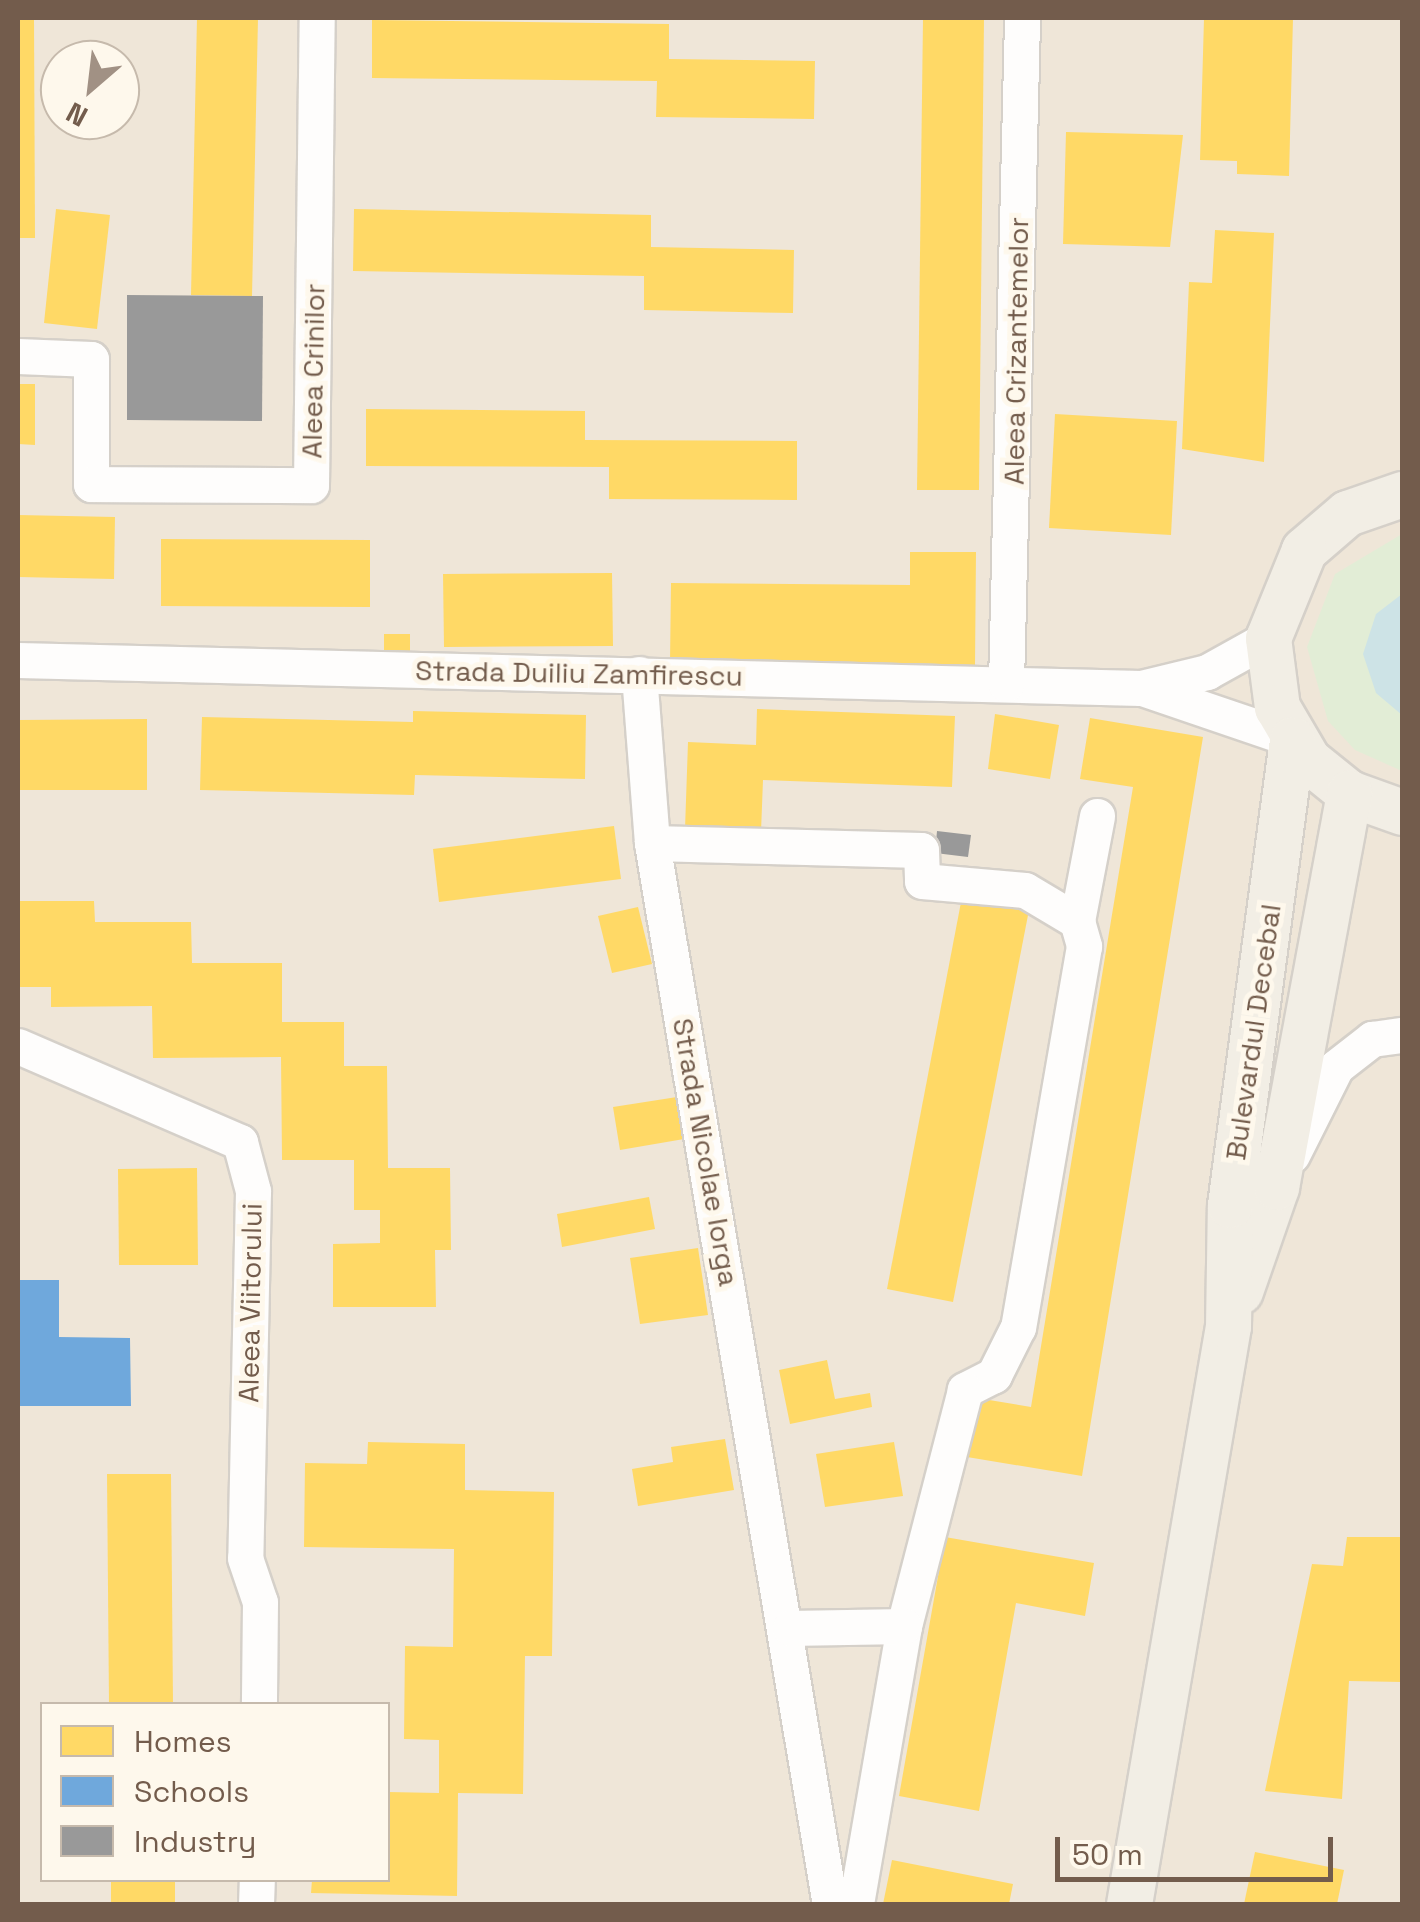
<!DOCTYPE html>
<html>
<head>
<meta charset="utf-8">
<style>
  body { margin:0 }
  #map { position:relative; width:1420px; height:1922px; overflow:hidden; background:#f6f3eb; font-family:"Space Grotesk",sans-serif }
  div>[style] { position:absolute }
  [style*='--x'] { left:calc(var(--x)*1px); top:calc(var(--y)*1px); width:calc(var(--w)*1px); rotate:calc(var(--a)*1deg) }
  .residential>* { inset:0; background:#efe6d8 }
  .green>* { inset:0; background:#e2edd6 }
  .water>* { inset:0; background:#cde3e6 }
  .homes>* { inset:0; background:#ffd966 }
  .schools>* { inset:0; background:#6fa8dc }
  .industry>* { inset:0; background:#999 }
  .roads { filter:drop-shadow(2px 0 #d5d0c9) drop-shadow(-2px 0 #d5d0c9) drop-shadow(0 2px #d5d0c9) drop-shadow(0 -2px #d5d0c9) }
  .minor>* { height:35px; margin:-17.5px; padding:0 17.5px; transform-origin:17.5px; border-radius:17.5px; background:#fefdfc }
  .major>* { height:45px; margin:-22.5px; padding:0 22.5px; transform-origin:22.5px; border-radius:22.5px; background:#f2eee5 }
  span { translate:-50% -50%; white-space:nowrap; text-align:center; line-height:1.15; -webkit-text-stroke:10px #fef8ec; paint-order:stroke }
  .street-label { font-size:28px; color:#735c4c }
  .frame { position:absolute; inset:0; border:20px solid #735c4c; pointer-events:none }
  .legend { position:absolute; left:40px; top:1702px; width:350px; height:180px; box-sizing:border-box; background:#fef8ec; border:2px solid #c6baac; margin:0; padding:12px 18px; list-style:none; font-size:30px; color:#735c4c }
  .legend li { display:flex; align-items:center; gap:20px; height:50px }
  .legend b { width:50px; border:2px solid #c6baac }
  .north { position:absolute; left:40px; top:40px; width:100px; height:100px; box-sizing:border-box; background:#fef8ec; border:2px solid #c6baac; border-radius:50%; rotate:208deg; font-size:28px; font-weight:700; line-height:40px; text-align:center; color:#735c4c }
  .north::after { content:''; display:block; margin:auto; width:35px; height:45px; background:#a19184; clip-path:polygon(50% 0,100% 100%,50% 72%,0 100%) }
  .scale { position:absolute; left:1055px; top:1837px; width:278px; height:45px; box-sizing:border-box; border:5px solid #735c4c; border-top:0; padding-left:12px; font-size:30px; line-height:35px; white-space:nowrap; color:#735c4c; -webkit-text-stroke:8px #fef8ec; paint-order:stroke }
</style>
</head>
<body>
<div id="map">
  <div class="residential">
    <i style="clip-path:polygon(evenodd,18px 18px,1402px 18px,1402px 1904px,18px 1904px,18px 18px,60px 60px,120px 60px,120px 120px,60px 120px,60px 60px,18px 18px,42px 1704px,388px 1704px,388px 1880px,42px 1880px,42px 1704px)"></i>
  </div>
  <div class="green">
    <i style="clip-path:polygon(1402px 534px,1402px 771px,1355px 750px,1328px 721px,1307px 647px,1335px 574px)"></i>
  </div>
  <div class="water">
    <i style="clip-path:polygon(1402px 594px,1402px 715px,1376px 693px,1363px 654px,1376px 614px)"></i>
  </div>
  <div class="homes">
    <i style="clip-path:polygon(18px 18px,34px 18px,35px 238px,18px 238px)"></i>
    <i style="clip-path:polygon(197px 18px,258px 18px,252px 296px,191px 295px)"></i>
    <i style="clip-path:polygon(923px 18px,984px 18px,979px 490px,917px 490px)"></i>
    <i style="clip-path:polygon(1204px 18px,1293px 18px,1289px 176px,1237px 174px,1237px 161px,1200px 160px)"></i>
    <i style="clip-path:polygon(372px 20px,669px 24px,669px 59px,815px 61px,814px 119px,656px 117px,657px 81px,372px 78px)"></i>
    <i style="clip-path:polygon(1066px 132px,1183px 135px,1170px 247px,1063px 244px)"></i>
    <i style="clip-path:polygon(56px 209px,110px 215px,97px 329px,44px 323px)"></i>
    <i style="clip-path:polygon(354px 209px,651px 215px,651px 247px,794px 250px,793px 313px,644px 310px,644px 276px,353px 271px)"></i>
    <i style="clip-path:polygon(1215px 230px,1274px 233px,1264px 462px,1182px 449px,1189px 282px,1212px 283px)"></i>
    <i style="clip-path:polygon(18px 384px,35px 384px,35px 445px,18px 444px)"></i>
    <i style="clip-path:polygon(366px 409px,585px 411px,585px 440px,797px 441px,797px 500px,609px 499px,609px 467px,366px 466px)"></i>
    <i style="clip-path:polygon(1055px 414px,1177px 421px,1171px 535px,1049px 528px)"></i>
    <i style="clip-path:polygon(18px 515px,115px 517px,114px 579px,18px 577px)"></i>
    <i style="clip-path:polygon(161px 539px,370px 540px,370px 607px,161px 606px)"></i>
    <i style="clip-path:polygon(910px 552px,976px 552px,975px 665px,670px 662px,671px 583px,910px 585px)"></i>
    <i style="clip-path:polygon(612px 573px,613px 646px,444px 647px,443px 574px)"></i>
    <i style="clip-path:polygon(384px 634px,410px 634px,410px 652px,384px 652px)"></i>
    <i style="clip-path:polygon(757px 709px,955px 716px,952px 787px,763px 780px,761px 832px,685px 829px,688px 742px,756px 745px)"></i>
    <i style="clip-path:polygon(413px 711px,586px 715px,585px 779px,415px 775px,414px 795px,200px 790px,202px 717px,413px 722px)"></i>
    <i style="clip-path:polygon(995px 714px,1059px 725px,1050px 779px,988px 769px)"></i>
    <i style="clip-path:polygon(1090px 718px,1203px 737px,1082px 1476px,961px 1456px,971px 1397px,1031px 1407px,1133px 787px,1080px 779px)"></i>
    <i style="clip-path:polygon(147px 719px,147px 790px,18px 790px,18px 720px)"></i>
    <i style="clip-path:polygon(614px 826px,621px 879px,439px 902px,433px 849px)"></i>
    <i style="clip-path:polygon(962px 897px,1029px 910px,953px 1302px,887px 1289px)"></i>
    <i style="clip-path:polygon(18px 901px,94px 901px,95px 922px,191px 922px,192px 963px,282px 963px,282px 1022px,344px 1022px,344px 1066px,387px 1066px,388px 1168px,450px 1168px,451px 1250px,435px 1250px,436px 1307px,333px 1307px,333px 1244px,380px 1243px,380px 1210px,354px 1210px,354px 1160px,282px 1160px,281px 1057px,153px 1058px,152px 1006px,51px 1007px,51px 987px,18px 987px)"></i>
    <i style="clip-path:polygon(638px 907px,652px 964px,612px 973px,598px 916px)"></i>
    <i style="clip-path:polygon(677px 1097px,684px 1139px,620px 1150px,613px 1107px)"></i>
    <i style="clip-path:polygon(197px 1168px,198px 1265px,119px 1265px,118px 1169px)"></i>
    <i style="clip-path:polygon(649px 1197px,655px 1229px,562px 1247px,557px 1214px)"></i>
    <i style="clip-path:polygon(698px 1248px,708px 1315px,640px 1324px,630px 1258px)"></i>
    <i style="clip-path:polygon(827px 1360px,835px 1399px,870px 1393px,872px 1407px,790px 1424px,779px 1370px)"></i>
    <i style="clip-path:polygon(725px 1439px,734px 1490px,638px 1506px,632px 1469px,673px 1462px,671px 1447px)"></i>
    <i style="clip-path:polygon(368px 1442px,465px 1444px,465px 1490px,554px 1492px,552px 1656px,525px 1656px,523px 1794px,458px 1793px,457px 1896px,311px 1893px,312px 1880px,388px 1880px,388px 1792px,439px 1793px,439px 1740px,404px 1739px,405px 1646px,453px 1647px,454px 1549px,304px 1547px,305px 1463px,367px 1464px)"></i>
    <i style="clip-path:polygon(894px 1442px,903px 1496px,825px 1507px,816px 1454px)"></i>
    <i style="clip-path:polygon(107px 1474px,171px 1474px,173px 1704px,109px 1704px)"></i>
    <i style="clip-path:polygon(945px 1537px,1094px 1563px,1085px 1616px,1016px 1603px,979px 1811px,899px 1796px)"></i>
    <i style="clip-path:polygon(1347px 1537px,1402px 1537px,1402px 1682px,1349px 1681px,1342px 1799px,1265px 1791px,1312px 1564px,1343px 1566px)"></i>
    <i style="clip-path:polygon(1255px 1852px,1344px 1870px,1337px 1904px,1244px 1904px)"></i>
    <i style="clip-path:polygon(892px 1860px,1013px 1884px,1009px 1904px,883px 1904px)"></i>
    <i style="clip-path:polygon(111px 1880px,175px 1880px,175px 1904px,111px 1904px)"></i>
  </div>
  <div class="schools">
    <i style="clip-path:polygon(18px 1280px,59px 1280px,59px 1337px,130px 1338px,131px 1406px,18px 1406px)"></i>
  </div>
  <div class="industry">
    <i style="clip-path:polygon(127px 295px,263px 296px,262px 421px,127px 420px)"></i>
    <i style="clip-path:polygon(937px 831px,971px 835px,968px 857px,935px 853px)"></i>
  </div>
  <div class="roads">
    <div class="minor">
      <i style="--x:18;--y:356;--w:73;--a:2.4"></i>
      <i style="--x:91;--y:359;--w:125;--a:90"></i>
      <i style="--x:91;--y:484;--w:220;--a:0.3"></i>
      <i style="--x:311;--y:485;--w:467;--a:-89.3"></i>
      <i style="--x:18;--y:660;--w:1123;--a:1.43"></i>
      <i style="--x:1141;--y:688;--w:68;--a:-13.6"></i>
      <i style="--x:1207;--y:672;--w:70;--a:-29.1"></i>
      <i style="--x:639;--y:674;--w:169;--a:85.6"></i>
      <i style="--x:652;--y:843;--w:1076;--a:80.48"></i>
      <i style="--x:1006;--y:684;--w:666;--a:-88.62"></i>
      <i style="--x:1142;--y:688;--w:158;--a:18.8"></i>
      <i style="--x:652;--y:843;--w:269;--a:1.5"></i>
      <i style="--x:921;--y:850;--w:31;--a:88"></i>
      <i style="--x:922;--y:881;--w:103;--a:5"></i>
      <i style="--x:1025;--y:890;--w:61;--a:30.8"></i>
      <i style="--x:1077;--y:921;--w:26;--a:74"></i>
      <i style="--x:1084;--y:946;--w:387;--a:99.8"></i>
      <i style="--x:1018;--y:1327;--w:54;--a:116.6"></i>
      <i style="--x:994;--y:1375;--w:33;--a:153"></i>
      <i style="--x:965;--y:1390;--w:244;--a:104.5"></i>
      <i style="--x:904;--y:1626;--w:282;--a:99.8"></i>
      <i style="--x:1077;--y:921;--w:107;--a:-79.2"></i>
      <i style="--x:18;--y:1046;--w:242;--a:23.4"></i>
      <i style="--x:240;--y:1142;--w:51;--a:75.1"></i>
      <i style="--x:253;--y:1191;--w:367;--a:91.2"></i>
      <i style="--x:245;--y:1558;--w:46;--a:71.2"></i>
      <i style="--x:260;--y:1602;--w:102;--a:90.6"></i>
      <i style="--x:1292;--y:1155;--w:98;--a:-63.4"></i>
      <i style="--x:1336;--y:1067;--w:46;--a:-37.9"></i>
      <i style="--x:1372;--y:1039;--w:30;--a:-8"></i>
      <i style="--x:790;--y:1628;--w:114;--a:-1"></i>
      <i style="--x:256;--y:1904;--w:24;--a:-88"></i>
    </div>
    <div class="major">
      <i style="--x:1402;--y:494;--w:58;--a:160.9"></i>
      <i style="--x:1347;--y:513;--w:57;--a:139.3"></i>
      <i style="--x:1304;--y:550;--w:95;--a:112.2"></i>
      <i style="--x:1268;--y:638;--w:70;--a:82.6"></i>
      <i style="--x:1277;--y:707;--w:61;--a:59.7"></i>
      <i style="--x:1308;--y:760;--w:53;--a:38.8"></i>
      <i style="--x:1349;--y:793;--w:56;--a:19.7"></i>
      <i style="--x:1240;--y:1291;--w:110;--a:-70.9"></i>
      <i style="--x:1276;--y:1187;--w:401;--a:-79.5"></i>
      <i style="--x:1129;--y:1904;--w:586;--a:-80.28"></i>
      <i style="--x:1228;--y:1326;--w:121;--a:-89.1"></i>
      <i style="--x:1230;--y:1205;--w:470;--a:-82.4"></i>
    </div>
  </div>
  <div class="street-label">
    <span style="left:1016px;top:351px;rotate:-89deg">Aleea Crizantemelor</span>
    <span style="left:313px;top:371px;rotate:-89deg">Aleea Crinilor</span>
    <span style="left:579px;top:673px;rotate:1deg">Strada Duiliu Zamfirescu</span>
    <span style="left:1253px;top:1032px;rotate:-82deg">Bulevardul Decebal</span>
    <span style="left:706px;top:1152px;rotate:80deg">Strada Nicolae Iorga</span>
    <span style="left:250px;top:1303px;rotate:-89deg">Aleea Viitorului</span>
  </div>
  <div class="frame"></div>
  <ul class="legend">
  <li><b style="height:28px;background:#ffd966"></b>Homes</li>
  <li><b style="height:28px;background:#6fa8dc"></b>Schools</li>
  <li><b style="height:28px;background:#999"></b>Industry</li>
  </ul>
  <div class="north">N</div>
  <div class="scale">50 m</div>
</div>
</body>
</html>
